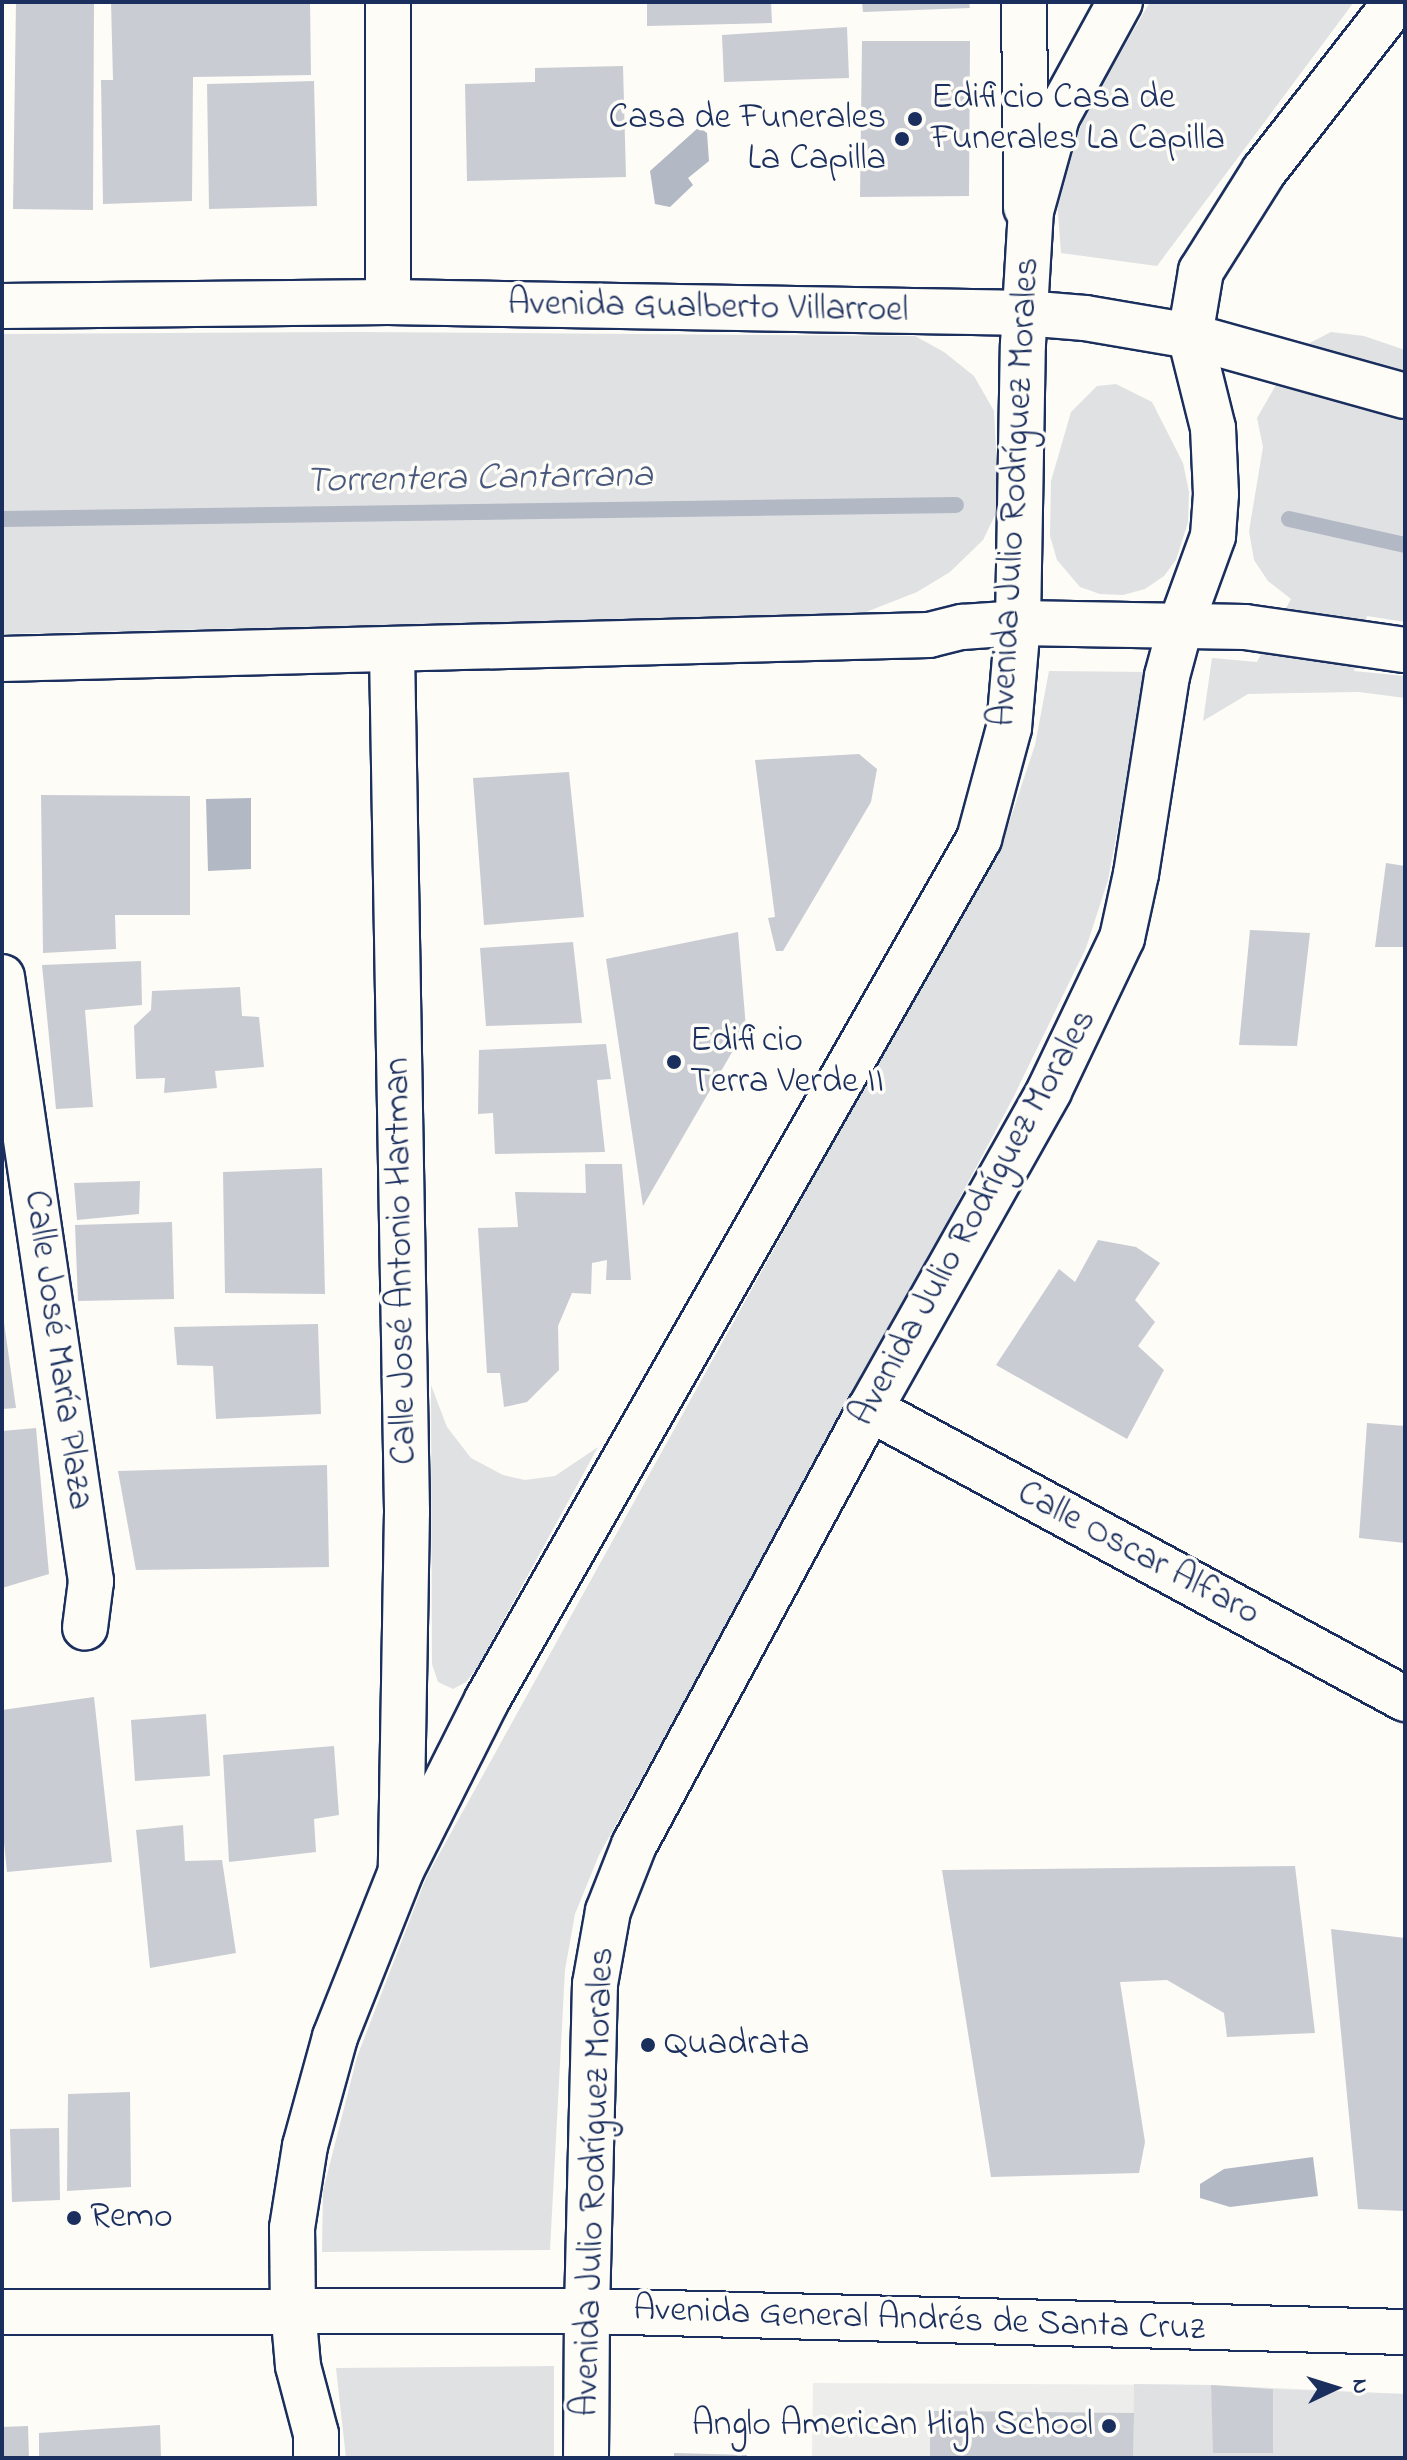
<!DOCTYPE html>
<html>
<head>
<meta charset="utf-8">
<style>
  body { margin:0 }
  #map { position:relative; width:1407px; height:2460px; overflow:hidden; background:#fdfcf7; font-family:"Indie Flower",sans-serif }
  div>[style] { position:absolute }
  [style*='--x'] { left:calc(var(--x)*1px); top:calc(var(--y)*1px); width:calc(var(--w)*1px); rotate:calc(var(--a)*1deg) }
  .built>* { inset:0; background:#edeeec }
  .green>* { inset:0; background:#e0e1e3 }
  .water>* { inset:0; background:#b3b8c5 }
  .stream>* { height:16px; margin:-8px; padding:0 8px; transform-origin:8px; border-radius:8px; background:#b3b8c5 }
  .building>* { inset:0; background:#c9ccd3 }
  .roads { filter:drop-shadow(2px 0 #1b2f5e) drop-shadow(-2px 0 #1b2f5e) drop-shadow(0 2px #1b2f5e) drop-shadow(0 -2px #1b2f5e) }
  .minor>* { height:44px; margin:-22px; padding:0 22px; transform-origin:22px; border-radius:22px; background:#fdfcf7 }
  .major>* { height:44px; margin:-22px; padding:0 22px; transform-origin:22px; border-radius:22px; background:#fdfcf7 }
  .dots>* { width:22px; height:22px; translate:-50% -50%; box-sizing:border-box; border:4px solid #fdfcf7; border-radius:50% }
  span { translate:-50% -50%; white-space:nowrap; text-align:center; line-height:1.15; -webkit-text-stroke:7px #fdfcf7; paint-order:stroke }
  .poi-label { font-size:36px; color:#1b2f5e }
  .left { translate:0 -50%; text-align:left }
  .right { translate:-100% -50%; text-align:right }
  .street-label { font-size:36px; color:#1b2f5e }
  .water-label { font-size:38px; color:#49587d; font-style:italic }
  .frame { position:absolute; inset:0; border:4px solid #1b2f5e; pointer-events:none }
  .north { position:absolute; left:1295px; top:2348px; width:80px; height:80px; -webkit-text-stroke:6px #fdfcf7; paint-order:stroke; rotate:86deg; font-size:22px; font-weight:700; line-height:32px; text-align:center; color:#1b2f5e }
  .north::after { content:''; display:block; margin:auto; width:28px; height:36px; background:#1b2f5e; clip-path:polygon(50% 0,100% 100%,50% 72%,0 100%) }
</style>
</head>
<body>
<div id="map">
  <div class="built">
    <i style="clip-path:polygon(813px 2383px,1211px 2385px,1405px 2394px,1405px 2458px,812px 2458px)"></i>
  </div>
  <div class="green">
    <i style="clip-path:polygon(1150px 2px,1354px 2px,1157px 266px,1061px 253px,1057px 200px,1085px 113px)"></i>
    <i style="clip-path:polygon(357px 332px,915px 336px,944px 352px,974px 376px,994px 411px,999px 507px,983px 540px,950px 572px,917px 592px,861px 614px,2px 634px,2px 334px)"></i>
    <i style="clip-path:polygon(1331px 332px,1364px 336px,1405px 350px,1405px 622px,1367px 616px,1354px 671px,1405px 676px,1405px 698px,1359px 692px,1248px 694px,1203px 721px,1212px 658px,1257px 662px,1291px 599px,1268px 581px,1254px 560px,1249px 531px,1263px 447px,1257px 418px,1296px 350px)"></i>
    <i style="clip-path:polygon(1116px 384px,1152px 402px,1183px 463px,1189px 492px,1188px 522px,1176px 560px,1164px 576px,1145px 589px,1123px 595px,1100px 594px,1080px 587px,1057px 560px,1050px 536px,1051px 481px,1071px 412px,1097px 386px)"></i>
    <i style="clip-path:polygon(1049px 671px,1147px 672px,1108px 880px,1086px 948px,1012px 1100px,856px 1392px,599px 1855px,575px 1914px,565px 1970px,550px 2250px,322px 2252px,323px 2191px,357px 2057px,426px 1878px,1008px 826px,1035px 745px)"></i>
    <i style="clip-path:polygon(431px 1385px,447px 1427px,471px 1458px,503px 1475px,525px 1480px,555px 1476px,598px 1447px,477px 1668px,466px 1682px,453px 1689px,438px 1682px,432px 1664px)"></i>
    <i style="clip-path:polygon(554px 2366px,554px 2458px,346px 2458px,336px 2368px)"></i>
    <i style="clip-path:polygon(1134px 2384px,1211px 2385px,1214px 2453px,1273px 2453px,1273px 2389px,1405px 2394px,1405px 2458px,1133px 2458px)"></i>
  </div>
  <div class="water">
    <i style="clip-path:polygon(699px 127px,707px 133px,709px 161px,688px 178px,693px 185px,670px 207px,655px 204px,650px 171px)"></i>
    <i style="clip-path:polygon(251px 798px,251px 869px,208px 871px,206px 799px)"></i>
    <i style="clip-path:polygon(1313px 2157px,1318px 2196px,1230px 2207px,1200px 2198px,1200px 2184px,1224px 2169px)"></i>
  </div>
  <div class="stream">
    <i style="--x:2;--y:519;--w:954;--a:-0.84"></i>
    <i style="--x:1289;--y:519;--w:119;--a:12.6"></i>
  </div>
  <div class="building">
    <i style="clip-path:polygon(16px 2px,94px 2px,93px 210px,13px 209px)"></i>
    <i style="clip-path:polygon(111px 2px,310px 2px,311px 75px,193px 77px,192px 201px,103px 204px,101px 80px,113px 80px)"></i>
    <i style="clip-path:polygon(647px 2px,771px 2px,772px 23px,647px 26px)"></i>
    <i style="clip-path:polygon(862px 2px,969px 2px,970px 8px,863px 12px)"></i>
    <i style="clip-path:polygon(847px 27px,849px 78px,724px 82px,722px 35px)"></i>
    <i style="clip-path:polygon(862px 41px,970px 41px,969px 196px,860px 197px)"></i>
    <i style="clip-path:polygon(623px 66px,626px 177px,467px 181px,465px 84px,535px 82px,535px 68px)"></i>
    <i style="clip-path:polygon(314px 81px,317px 206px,209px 209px,207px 84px)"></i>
    <i style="clip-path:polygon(859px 754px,877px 769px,871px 802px,783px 951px,776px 951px,768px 918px,775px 917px,755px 760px)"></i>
    <i style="clip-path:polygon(569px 772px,584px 917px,484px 925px,473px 778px)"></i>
    <i style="clip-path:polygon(41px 795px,190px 796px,190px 915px,115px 915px,116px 949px,43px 953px)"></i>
    <i style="clip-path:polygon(1386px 863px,1405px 866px,1405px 947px,1375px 947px)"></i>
    <i style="clip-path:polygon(1250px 930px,1310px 933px,1297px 1046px,1239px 1045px)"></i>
    <i style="clip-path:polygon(738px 932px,746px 1028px,643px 1206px,606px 959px)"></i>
    <i style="clip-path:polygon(573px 942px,582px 1023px,486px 1026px,480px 948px)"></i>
    <i style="clip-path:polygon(141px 961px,142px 1005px,85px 1010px,93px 1107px,56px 1109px,42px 965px)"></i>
    <i style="clip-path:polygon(240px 987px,242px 1016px,259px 1017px,264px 1067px,215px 1071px,217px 1088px,164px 1093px,165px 1078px,136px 1079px,134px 1026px,151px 1010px,152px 991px)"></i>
    <i style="clip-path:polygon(606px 1044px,611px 1079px,597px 1080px,605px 1152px,495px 1154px,493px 1113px,478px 1114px,479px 1050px)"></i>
    <i style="clip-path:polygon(585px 1164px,622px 1164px,631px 1280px,606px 1280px,607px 1260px,592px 1263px,591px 1294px,572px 1293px,558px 1326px,559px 1370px,527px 1402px,504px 1407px,500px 1373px,487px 1373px,478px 1228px,518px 1227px,515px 1192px,586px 1193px)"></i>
    <i style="clip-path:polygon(322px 1168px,325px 1294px,225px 1293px,223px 1172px)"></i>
    <i style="clip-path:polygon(140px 1181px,139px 1214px,77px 1220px,74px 1183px)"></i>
    <i style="clip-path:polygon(172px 1222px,174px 1299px,78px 1301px,75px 1225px)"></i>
    <i style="clip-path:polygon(1098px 1240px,1136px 1247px,1160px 1263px,1135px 1300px,1155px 1322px,1138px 1346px,1164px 1370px,1127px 1439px,996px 1365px,1059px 1269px,1075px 1282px)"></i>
    <i style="clip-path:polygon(2px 1308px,16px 1408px,2px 1409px)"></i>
    <i style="clip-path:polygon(318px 1324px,321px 1414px,216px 1419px,213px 1366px,177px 1365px,174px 1327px)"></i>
    <i style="clip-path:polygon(1367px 1423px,1405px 1426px,1405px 1543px,1359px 1538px)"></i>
    <i style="clip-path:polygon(36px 1428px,49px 1574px,2px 1588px,2px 1431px)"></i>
    <i style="clip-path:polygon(327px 1465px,329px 1567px,136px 1570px,118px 1471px)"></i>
    <i style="clip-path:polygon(94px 1697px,112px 1862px,7px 1872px,2px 1823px,2px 1710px)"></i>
    <i style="clip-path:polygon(206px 1714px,210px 1776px,135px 1781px,131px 1720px)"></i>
    <i style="clip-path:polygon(334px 1746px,339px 1815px,314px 1819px,316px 1852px,229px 1862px,223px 1755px)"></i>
    <i style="clip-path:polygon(183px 1825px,185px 1861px,222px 1860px,236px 1953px,150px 1968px,136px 1830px)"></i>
    <i style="clip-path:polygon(1295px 1866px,1315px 2033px,1227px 2037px,1224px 2013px,1167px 1980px,1120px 1982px,1145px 2142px,1139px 2173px,991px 2177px,942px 1870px)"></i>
    <i style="clip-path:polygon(1331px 1929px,1405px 1938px,1405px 2211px,1358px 2209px)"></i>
    <i style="clip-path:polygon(130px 2092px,131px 2187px,67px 2191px,68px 2094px)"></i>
    <i style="clip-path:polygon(59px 2128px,60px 2200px,12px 2202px,10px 2129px)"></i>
    <i style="clip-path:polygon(1211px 2385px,1273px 2389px,1273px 2453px,1213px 2453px)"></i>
    <i style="clip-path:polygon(930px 2411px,1134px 2413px,1133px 2458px,930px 2458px)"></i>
    <i style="clip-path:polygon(160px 2425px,161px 2458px,39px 2458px,39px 2433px)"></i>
    <i style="clip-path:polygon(28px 2426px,29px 2458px,2px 2458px,2px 2427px)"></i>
    <i style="clip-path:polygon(674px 2453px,747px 2455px,747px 2458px,674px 2458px)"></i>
  </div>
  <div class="roads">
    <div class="minor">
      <i style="--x:388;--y:2;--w:300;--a:90"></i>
      <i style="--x:1024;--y:2;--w:206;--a:89.4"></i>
      <i style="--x:2;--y:306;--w:386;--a:-0.6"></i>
      <i style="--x:388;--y:302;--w:636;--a:0.99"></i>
      <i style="--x:1024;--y:313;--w:61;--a:4.7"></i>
      <i style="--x:1085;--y:318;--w:107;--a:9.7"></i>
      <i style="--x:1190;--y:336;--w:223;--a:15.6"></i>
      <i style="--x:392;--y:651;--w:861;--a:89"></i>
      <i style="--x:407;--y:1512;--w:359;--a:91"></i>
      <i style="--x:2;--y:659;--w:927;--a:-1.48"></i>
      <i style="--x:929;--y:635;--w:34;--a:-14"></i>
      <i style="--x:962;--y:627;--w:56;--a:-4.1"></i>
      <i style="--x:1018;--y:623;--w:227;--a:1"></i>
      <i style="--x:1245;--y:627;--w:162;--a:8.2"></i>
      <i style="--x:2;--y:977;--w:611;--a:81.62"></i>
      <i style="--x:91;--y:1581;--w:47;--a:97.3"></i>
      <i style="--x:870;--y:1409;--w:609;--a:28.46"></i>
      <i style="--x:293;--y:2309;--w:57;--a:85"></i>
      <i style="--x:298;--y:2366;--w:70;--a:75.2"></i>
      <i style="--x:316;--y:2434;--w:24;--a:90"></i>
      <i style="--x:586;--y:2458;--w:147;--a:-89.6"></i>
    </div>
    <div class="major">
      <i style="--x:293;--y:2309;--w:81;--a:-90.7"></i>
      <i style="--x:292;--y:2228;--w:83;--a:-81"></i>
      <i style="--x:305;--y:2146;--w:113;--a:-74.6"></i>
      <i style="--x:335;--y:2037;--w:179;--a:-68.3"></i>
      <i style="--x:401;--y:1871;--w:191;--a:-63.3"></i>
      <i style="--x:487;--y:1700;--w:992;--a:-60.26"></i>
      <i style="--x:979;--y:839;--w:115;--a:-74.9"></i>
      <i style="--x:1009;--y:728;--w:105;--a:-85.1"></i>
      <i style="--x:1018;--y:623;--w:279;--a:-89"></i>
      <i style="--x:1023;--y:344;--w:133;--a:-86.6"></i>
      <i style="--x:1031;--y:211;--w:98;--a:-74.5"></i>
      <i style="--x:1057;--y:117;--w:131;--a:-61.3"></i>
      <i style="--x:587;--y:2311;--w:327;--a:-88.6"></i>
      <i style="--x:595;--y:1984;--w:74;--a:-79.9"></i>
      <i style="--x:608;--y:1911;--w:71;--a:-68.5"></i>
      <i style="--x:634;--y:1845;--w:496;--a:-61.6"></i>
      <i style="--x:870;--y:1409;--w:365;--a:-60.6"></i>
      <i style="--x:1049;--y:1091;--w:170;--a:-64.5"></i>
      <i style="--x:1122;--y:938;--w:66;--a:-77.7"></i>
      <i style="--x:1136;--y:874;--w:200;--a:-81.1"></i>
      <i style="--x:1167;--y:676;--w:54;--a:-74.9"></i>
      <i style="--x:1181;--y:624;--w:94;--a:-70"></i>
      <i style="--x:1213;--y:536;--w:42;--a:-85.9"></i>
      <i style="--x:1216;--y:494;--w:66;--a:-92.6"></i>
      <i style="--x:1213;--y:428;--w:95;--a:-104"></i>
      <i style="--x:1190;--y:336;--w:66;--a:-80.4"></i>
      <i style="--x:1201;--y:271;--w:118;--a:-57.8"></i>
      <i style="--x:1264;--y:171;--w:214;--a:-52"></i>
      <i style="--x:2;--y:2312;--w:585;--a:-0.1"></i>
      <i style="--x:587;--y:2311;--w:818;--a:1.47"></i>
    </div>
  </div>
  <div class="dots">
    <i style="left:915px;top:119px;background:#1b2f5e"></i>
    <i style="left:902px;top:139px;background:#1b2f5e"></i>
    <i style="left:674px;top:1062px;background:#1b2f5e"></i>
    <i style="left:648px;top:2045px;background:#1b2f5e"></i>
    <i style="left:74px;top:2218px;background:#1b2f5e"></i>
    <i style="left:1109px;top:2426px;background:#1b2f5e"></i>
  </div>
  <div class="poi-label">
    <span class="left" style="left:931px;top:119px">Edificio Casa de<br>Funerales La Capilla</span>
    <span class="right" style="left:886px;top:139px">Casa de Funerales<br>La Capilla</span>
    <span class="left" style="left:690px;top:1062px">Edificio<br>Terra Verde II</span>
    <span class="left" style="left:664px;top:2045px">Quadrata</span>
    <span class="left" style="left:90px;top:2218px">Remo</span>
    <span class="right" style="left:1093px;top:2426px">Anglo American High School</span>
  </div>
  <div class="street-label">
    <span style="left:708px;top:308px;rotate:1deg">Avenida Gualberto Villarroel</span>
    <span style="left:1016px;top:492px;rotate:-87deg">Avenida Julio Rodríguez Morales</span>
    <span style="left:974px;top:1218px;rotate:-61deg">Avenida Julio Rodríguez Morales</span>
    <span style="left:402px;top:1261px;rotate:-91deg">Calle José Antonio Hartman</span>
    <span style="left:57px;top:1350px;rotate:82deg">Calle José María Plaza</span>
    <span style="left:1138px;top:1554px;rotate:28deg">Calle Oscar Alfaro</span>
    <span style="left:595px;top:2182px;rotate:-88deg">Avenida Julio Rodríguez Morales</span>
    <span style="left:919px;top:2320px;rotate:2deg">Avenida General Andrés de Santa Cruz</span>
  </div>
  <div class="water-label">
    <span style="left:479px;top:480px;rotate:-1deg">Torrentera Cantarrana</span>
  </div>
  <div class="frame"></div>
  <div class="north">N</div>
</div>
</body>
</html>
